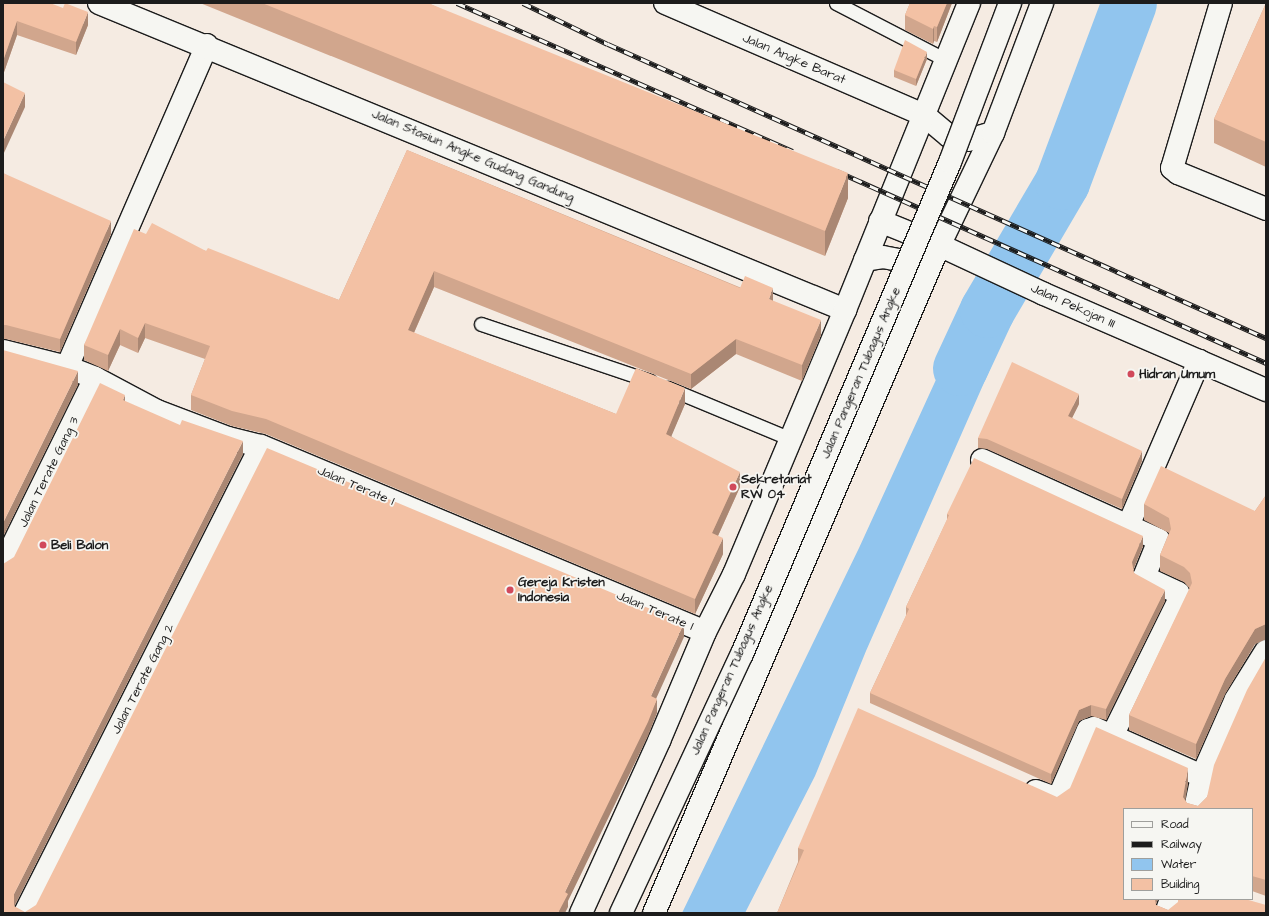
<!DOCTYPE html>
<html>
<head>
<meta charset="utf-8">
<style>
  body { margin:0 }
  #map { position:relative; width:1269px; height:916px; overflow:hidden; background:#f5ebe2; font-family:"Architects Daughter",sans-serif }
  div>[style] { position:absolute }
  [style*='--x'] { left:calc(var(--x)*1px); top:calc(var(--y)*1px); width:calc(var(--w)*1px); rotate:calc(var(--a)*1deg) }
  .water>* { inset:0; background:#91c5ee }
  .river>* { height:55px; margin:-27.5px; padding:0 27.5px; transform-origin:27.5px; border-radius:27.5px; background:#91c5ee }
  .roads { filter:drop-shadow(1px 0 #1c1c1c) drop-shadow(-1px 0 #1c1c1c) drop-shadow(0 1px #1c1c1c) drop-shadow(0 -1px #1c1c1c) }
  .lane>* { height:13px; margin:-6.5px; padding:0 6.5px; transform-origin:6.5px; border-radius:6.5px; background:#f6f6f2 }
  .street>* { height:22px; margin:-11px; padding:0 11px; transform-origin:11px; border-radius:11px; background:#f6f6f2 }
  .secondary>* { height:22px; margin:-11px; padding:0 11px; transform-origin:11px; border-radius:11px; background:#f6f6f2 }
  .rail>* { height:4.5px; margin-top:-2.25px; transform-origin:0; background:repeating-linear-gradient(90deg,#f6f6f2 0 9px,#1c1c1c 0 18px); box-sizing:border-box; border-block:1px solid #1c1c1c }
  .bridges { filter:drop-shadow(1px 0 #1c1c1c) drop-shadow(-1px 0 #1c1c1c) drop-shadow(0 1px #1c1c1c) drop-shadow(0 -1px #1c1c1c) }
  .secondary-bridge>* { height:22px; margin:-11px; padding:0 11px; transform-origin:11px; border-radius:11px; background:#f6f6f2 }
  .wall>* { inset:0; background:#d1a68d }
  .shaded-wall>* { inset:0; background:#aa8773 }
  .building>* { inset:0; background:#f3c1a4 }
  .dots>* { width:11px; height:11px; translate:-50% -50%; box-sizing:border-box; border:2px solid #f6f6f2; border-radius:50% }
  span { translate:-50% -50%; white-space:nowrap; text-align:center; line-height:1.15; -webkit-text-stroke:3.5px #f6f6f2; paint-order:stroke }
  .street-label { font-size:13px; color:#1c1c1c }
  .poi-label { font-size:13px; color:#1c1c1c; font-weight:700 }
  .left { translate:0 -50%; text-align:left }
  .frame { position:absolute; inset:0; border:4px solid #1c1c1c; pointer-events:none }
  .legend { position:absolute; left:1123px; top:808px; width:130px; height:92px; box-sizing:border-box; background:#f6f6f2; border:1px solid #9f9f9c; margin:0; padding:5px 7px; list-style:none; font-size:12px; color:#1c1c1c }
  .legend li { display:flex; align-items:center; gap:8px; height:20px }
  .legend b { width:20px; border:1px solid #9f9f9c }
</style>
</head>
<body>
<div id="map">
  <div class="water">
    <i style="clip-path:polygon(1104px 3px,1149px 3px,1090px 164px,1051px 151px)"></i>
    <i style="clip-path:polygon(974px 288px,1016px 310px,866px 651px,815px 776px,745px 913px,682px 913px,859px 548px,945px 360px)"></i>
  </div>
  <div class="river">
    <i style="--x:960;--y:368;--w:64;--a:-65"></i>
    <i style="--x:987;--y:310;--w:148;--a:-59.6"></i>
    <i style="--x:1062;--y:182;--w:191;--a:-69.5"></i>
  </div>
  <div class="roads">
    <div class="lane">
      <i style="--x:836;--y:3;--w:124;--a:27.4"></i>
      <i style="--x:481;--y:324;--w:178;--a:18.6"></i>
      <i style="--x:668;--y:388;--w:133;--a:22.5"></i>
    </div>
    <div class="street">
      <i style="--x:665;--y:3;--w:282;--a:23.4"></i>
      <i style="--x:1221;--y:3;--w:172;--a:106.5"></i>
      <i style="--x:1172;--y:168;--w:8;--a:40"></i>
      <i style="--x:1178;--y:173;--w:95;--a:22.2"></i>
      <i style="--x:880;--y:221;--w:64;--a:22.1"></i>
      <i style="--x:939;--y:245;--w:116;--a:25"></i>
      <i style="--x:1044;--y:294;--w:242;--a:23.4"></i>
      <i style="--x:3;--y:351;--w:66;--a:14"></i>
      <i style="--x:67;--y:367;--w:30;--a:21"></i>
      <i style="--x:95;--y:378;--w:70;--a:28"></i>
      <i style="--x:157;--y:411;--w:76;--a:20.8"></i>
      <i style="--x:228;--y:438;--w:34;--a:14"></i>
      <i style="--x:261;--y:446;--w:481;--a:22.7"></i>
      <i style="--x:67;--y:367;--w:351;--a:-66.5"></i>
      <i style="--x:982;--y:460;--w:194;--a:24.3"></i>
      <i style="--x:1159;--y:540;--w:40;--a:112"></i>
      <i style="--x:1144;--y:577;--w:38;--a:25"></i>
      <i style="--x:1178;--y:593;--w:5;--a:68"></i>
      <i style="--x:1180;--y:598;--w:154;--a:116.2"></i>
      <i style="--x:1112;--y:736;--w:98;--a:24"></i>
      <i style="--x:1128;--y:526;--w:180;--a:-66.7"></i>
      <i style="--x:3;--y:565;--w:208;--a:-63.8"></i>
      <i style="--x:1036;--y:791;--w:23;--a:20"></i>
      <i style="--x:1058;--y:799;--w:75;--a:-66.5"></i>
      <i style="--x:1088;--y:730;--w:6;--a:-18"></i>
      <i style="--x:1094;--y:728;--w:20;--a:24"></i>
      <i style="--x:1195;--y:809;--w:34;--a:-78"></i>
      <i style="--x:1202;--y:776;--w:84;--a:-66.2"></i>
      <i style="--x:1236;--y:699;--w:57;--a:-58"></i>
      <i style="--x:25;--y:913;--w:523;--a:-63.19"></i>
      <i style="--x:1166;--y:913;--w:15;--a:-70"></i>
    </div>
    <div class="secondary">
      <i style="--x:99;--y:3;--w:807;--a:22.37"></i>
      <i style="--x:924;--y:115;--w:33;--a:40"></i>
      <i style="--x:949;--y:136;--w:19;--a:12"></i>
      <i style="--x:968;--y:140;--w:26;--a:-16"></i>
      <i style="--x:865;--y:260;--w:18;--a:-9"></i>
      <i style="--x:883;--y:257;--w:16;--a:11"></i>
      <i style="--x:899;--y:260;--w:17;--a:28"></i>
      <i style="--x:914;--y:268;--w:11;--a:45"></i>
      <i style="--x:581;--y:913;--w:189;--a:-65.6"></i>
      <i style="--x:659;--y:741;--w:118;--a:-67.1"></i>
      <i style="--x:705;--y:632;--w:65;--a:-63.4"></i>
      <i style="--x:734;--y:574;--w:286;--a:-67.2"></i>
      <i style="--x:845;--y:310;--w:331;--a:-68"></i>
      <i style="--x:654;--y:913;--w:721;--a:-66.88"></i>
      <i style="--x:937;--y:250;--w:130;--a:-64.4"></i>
      <i style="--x:993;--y:133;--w:139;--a:-69.3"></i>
    </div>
  </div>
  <div class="rail">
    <i style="--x:457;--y:3;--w:367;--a:23.8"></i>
    <i style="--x:523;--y:3;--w:94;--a:25.8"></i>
    <i style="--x:608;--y:44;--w:721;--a:24.08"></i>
    <i style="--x:837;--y:171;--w:470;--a:24.1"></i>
  </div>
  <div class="bridges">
    <div class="secondary-bridge">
      <i style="--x:621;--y:913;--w:286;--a:-65"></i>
      <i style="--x:742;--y:654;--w:534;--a:-67.08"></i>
      <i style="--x:950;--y:162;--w:170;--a:-69.3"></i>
    </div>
  </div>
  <div class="wall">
    <i style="clip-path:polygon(3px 3px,88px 25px,76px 55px,17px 35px,3px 75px)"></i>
    <i style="clip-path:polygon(200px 3px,428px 3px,848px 198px,825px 256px)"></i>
    <i style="clip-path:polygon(910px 3px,952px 3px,937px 42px,934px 41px,933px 44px,905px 30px,905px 15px)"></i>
    <i style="clip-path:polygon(1266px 3px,1266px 167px,1214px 143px,1214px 119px)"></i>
    <i style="clip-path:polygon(927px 59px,916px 86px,894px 77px,894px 70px)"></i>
    <i style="clip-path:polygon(407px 150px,773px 301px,821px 335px,802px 381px,736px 354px,691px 389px,434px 287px,414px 333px,616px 414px,685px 404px,671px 436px,740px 487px,718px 536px,723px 554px,695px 614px,266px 434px,232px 426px,191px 410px,191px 395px,205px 359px,145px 338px,138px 353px,120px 345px,108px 371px,84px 360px,84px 345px,146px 234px,206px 251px,339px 300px)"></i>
    <i style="clip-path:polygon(3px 173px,111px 234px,60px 352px,6px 339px,3px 339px)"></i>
    <i style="clip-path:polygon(1079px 404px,1072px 418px,1142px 461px,1122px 509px,987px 449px,978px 448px,978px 438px)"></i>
    <i style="clip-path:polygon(1266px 495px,1266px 639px,1255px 644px,1225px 694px,1196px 759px,1129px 730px,1129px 715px,1190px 589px,1184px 582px,1160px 571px,1160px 555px,1169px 533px,1144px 520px,1144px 504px,1255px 511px)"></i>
    <i style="clip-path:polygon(947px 514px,1143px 546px,1133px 570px,1134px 573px,1165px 601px,1106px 720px,1091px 716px,1079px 721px,1051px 784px,870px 703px,870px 693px,906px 616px,906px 607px,947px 520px)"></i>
    <i style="clip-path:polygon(1266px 657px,1266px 896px,1252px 891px,1252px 809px,1124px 899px,1158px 899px,1156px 904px,1156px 905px,1168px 910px,1266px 913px,777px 913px,798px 862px,798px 848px,1057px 797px,1188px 783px,1185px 800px,1187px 803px,1198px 806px,1207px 797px)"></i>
  </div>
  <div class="shaded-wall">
    <i style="clip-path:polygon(947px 3px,952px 3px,937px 42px,937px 27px)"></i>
    <i style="clip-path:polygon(88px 12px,88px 25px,76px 55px,76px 42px)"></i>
    <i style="clip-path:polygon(17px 21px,17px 35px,3px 75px,3px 61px)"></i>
    <i style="clip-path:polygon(934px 26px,934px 41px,933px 44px,933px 29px)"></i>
    <i style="clip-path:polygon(927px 52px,927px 59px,916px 86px,916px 79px)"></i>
    <i style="clip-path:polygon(25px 93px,25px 107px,3px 155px,3px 141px)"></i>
    <i style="clip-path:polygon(848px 173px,848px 198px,825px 256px,825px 231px)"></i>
    <i style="clip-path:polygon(111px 221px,111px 234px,60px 352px,60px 339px)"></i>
    <i style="clip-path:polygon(434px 271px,434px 287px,408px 346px,408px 330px)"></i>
    <i style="clip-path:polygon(773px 288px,773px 303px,769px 299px)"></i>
    <i style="clip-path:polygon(821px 320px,821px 335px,802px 381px,802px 365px)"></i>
    <i style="clip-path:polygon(145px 323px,145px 338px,138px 353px,138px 338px)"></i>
    <i style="clip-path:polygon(120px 329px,120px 345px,108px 371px,108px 355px)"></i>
    <i style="clip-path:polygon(736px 339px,736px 354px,691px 389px,691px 374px)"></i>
    <i style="clip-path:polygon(78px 371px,78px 385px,3px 537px,3px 523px)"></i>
    <i style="clip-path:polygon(685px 388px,685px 404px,666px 449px,666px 434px)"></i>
    <i style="clip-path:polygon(1079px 394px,1079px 404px,1068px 426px,1068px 416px)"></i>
    <i style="clip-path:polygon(125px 395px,125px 409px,123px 400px)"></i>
    <i style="clip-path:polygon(243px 441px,243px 454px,14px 907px,14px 894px)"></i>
    <i style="clip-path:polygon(1142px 451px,1142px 461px,1122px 509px,1122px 499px)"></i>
    <i style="clip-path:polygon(740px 472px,740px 487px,712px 549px,712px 533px)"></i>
    <i style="clip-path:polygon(1143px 536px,1143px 546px,1132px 573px,1132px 562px)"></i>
    <i style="clip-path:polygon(723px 538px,723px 554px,695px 614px,695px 599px)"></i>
    <i style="clip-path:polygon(1165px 590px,1165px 601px,1106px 720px,1106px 709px)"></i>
    <i style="clip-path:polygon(684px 623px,684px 637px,651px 710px,651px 696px)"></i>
    <i style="clip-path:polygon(1266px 624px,1266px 639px,1255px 644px,1225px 694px,1196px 759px,1196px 744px,1225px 679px,1255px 629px)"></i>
    <i style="clip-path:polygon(657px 699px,657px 713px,648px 736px,568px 901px,568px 907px,565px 913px,558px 913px,565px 892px)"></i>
    <i style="clip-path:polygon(1091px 705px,1091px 716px,1079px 721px,1051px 784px,1051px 774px,1079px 710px)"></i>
    <i style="clip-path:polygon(1188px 768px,1188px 783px,1184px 809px,1183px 797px)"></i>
    <i style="clip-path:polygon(1154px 899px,1158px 899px,1154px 909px)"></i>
  </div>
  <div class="building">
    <i style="clip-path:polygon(3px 3px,50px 3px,63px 8px,65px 3px,88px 12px,76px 42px,17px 21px,3px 61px)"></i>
    <i style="clip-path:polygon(262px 3px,428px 3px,848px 173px,825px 231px)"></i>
    <i style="clip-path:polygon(910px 3px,947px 3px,937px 27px,934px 26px,933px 29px,905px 15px)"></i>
    <i style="clip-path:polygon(1266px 3px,1266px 142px,1214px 119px)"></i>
    <i style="clip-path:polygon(905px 40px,927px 52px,916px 79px,894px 70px)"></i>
    <i style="clip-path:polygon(3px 82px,25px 93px,3px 141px)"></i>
    <i style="clip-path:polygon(407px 150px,740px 288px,745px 276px,773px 288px,769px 299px,821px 320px,802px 365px,736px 339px,691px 374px,434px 271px,408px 330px,616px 414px,636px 368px,685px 388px,666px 434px,740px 472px,712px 533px,723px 538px,695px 599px,266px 419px,232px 411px,191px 395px,210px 346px,145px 323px,138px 338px,120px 329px,108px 355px,84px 345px,134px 229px,146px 234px,152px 223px,206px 251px,208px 248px,339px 300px)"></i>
    <i style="clip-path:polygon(3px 173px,111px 221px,60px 339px,6px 325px,3px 325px)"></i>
    <i style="clip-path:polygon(3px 350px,78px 371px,3px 523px)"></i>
    <i style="clip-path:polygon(1012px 362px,1079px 394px,1068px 416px,1142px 451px,1122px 499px,987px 439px,978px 438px)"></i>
    <i style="clip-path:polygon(100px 383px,125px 395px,123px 400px,180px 425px,182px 420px,243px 441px,14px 894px,14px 906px,25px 912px,36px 905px,267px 448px,684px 623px,651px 696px,657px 699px,648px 722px,565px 892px,568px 894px,558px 913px,3px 913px,3px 564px,14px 557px)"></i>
    <i style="clip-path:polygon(974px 458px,1143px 536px,1132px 562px,1134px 573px,1165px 590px,1106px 709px,1091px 705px,1079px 710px,1051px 774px,870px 693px,909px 609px,906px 607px,949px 515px,947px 514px)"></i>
    <i style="clip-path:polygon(1161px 466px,1255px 511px,1266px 495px,1266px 624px,1255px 629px,1225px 679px,1196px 744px,1129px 715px,1192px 583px,1190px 573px,1184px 567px,1160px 555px,1171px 529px,1169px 518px,1144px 504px)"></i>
    <i style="clip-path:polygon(1266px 657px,1266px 880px,1252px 876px,1252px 809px,1124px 809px,1124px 899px,1155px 899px,1156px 905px,1168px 910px,1178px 902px,1178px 899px,1245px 899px,1266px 905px,1266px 913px,777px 913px,804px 850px,798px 848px,858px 708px,1057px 797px,1070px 788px,1096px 727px,1188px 768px,1183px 797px,1187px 803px,1198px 806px,1207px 797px,1214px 765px,1247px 690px)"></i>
  </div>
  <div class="dots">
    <i style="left:1131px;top:374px;background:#d1495b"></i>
    <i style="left:733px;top:487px;background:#d1495b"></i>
    <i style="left:43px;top:545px;background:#d1495b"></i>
    <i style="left:510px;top:590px;background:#d1495b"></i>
  </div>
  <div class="street-label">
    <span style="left:794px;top:59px;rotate:23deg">Jalan Angke Barat</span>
    <span style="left:473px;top:156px;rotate:23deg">Jalan Stasiun Angke Gudang Gandung</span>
    <span style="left:1073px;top:306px;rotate:24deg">Jalan Pekojan III</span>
    <span style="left:861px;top:373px;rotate:-67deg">Jalan Pangeran Tubagus Angke</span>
    <span style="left:49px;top:472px;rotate:-64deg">Jalan Terate Gang 3</span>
    <span style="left:356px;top:486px;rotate:23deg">Jalan Terate I</span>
    <span style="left:655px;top:611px;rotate:23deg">Jalan Terate I</span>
    <span style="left:732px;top:670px;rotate:-66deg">Jalan Pangeran Tubagus Angke</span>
    <span style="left:143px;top:679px;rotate:-63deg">Jalan Terate Gang 2</span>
  </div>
  <div class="poi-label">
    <span class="left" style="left:1139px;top:374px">Hidran Umum</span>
    <span class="left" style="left:741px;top:487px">Sekretariat<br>RW 04</span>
    <span class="left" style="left:51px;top:545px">Beli Balon</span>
    <span class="left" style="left:518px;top:590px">Gereja Kristen<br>Indonesia</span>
  </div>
  <div class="frame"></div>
  <ul class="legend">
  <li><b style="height:5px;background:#f6f6f2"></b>Road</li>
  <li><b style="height:5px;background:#1c1c1c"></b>Railway</li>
  <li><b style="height:11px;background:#91c5ee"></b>Water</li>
  <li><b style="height:11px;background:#f3c1a4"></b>Building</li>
  </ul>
</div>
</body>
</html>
